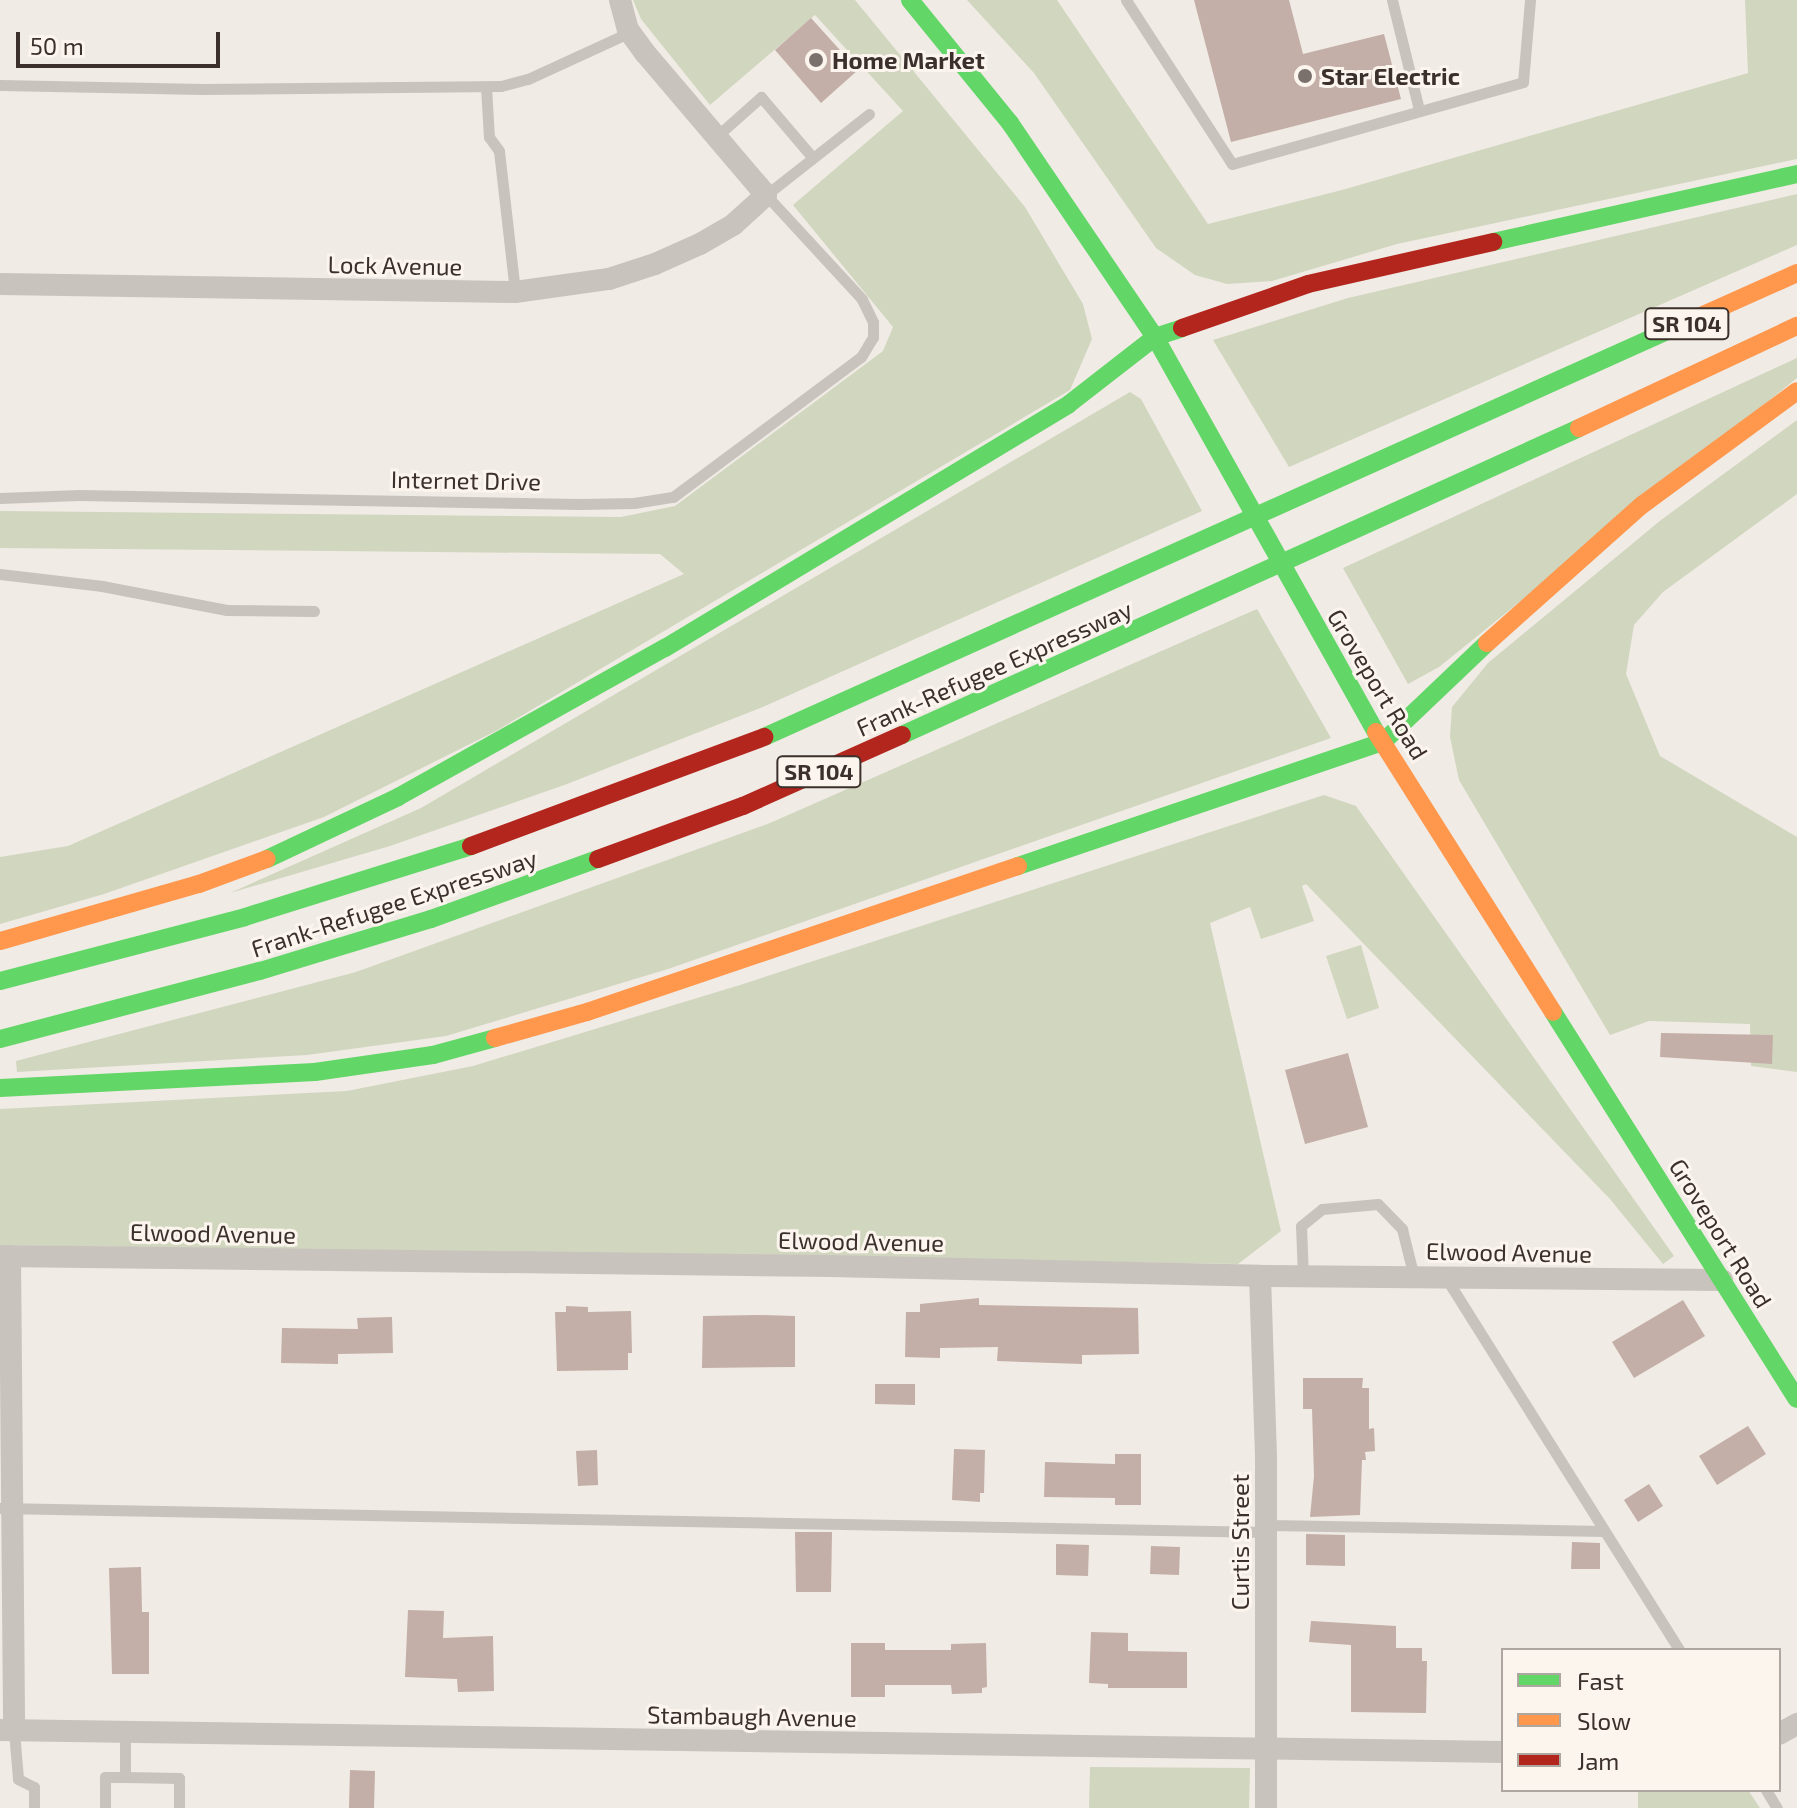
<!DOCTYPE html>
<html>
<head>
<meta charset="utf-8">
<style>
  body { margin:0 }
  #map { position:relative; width:1797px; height:1808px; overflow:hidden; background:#f0ebe5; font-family:"Exo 2",sans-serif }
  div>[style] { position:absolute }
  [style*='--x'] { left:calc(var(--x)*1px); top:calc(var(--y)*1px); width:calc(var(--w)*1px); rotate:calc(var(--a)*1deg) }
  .green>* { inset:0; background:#d1d6bf }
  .building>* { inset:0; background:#c3afa7 }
  .lane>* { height:11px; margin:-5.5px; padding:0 5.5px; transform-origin:5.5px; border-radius:5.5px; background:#c9c3be }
  .street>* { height:22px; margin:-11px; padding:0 11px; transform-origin:11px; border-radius:11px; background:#c9c3be }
  .fast>* { height:18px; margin:-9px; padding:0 9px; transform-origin:9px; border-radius:9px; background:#63d668 }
  .slow>* { height:18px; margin:-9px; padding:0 9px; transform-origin:9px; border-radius:9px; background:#ff974d }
  .jam>* { height:18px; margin:-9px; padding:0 9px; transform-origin:9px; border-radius:9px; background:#b3261e }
  .dots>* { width:22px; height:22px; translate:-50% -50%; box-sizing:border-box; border:4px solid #fbf5ee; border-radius:50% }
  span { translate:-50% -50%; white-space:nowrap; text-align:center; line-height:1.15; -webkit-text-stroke:6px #fbf5ee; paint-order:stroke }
  .shield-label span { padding:2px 6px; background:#fbf5ee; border:2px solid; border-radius:6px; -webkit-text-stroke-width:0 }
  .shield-label { font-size:22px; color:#3b302b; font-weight:700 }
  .poi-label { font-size:24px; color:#3b302b; font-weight:700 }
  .left { translate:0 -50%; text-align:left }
  .street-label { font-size:24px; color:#3b302b }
  .legend { position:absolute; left:1501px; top:1648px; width:280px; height:144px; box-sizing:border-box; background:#fbf5ee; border:2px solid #aea6a0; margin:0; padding:10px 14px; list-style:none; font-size:24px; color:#3b302b }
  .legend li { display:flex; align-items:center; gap:16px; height:40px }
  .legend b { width:40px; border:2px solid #aea6a0 }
  .scale { position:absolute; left:16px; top:32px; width:204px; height:36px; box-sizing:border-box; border:4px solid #3b302b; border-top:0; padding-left:10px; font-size:24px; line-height:28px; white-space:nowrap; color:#3b302b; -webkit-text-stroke:6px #fbf5ee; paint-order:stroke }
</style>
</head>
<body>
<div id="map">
  <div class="green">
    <i style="clip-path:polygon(633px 0,855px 0,1025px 207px,1083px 304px,1092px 339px,1070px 390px,496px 731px,324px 817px,104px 894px,0 924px,0 857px,68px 846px,684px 574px,660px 554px,0 548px,0 511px,621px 517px,675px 506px,883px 351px,893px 327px,793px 205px,903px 111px,815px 15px,710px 105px,641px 19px)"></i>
    <i style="clip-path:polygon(967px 0,1057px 0,1208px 224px,1342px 190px,1748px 73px,1745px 0,1797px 0,1797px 159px,1397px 244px,1272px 281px,1227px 284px,1195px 275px,1156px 248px,1034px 73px)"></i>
    <i style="clip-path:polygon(1797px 194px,1797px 245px,1289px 467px,1213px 340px,1348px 298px)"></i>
    <i style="clip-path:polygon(1797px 358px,1797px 378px,1439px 667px,1408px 684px,1343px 568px)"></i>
    <i style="clip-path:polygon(1130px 392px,1141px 399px,1202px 511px,765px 706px,567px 784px,390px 846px,230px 893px,421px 808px)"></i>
    <i style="clip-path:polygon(1797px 420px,1797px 494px,1663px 592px,1634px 625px,1626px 674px,1660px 756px,1797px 837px,1797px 1072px,1751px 1066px,1750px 1024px,1649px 1021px,1610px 1035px,1459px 780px,1450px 737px,1452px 707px,1488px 663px,1661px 520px)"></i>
    <i style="clip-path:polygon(1257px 609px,1331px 738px,668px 969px,446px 1036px,307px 1055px,17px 1072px,16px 1061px,356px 972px,770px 823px)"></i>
    <i style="clip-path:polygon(1324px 795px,1356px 806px,1674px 1256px,1663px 1264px,1610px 1199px,1306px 884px,1302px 886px,1314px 921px,1261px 939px,1250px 907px,1210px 923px,1281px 1231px,1238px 1264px,0 1245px,0 1109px,347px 1091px,473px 1066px,740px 985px)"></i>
    <i style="clip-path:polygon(1361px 945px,1379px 1008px,1347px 1019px,1326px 956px)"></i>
    <i style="clip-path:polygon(1090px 1767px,1250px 1768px,1249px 1808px,1089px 1808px)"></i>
    <i style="clip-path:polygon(1638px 1790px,1748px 1790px,1760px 1808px,1638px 1808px)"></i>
  </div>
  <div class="building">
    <i style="clip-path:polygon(1194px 0,1289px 0,1303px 54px,1384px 34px,1401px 99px,1231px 142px)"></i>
    <i style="clip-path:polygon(811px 18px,858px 70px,821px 103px,775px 50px)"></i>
    <i style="clip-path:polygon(1661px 1033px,1773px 1035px,1772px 1064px,1660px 1057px)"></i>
    <i style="clip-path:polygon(1348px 1053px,1368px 1127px,1305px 1144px,1285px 1070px)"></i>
    <i style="clip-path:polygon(979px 1298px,979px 1305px,1138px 1308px,1139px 1354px,1082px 1355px,1082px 1364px,997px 1361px,998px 1347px,940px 1348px,940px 1358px,905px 1357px,906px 1312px,920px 1312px,920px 1304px)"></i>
    <i style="clip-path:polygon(1683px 1300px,1705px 1336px,1634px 1378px,1612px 1342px)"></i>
    <i style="clip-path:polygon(566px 1306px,588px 1307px,588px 1312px,631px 1311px,632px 1353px,628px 1353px,628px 1370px,557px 1371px,555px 1312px,566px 1312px)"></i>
    <i style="clip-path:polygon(758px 1315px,795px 1316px,795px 1367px,702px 1368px,703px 1316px)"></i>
    <i style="clip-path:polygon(392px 1317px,393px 1353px,338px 1354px,338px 1364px,281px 1363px,282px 1328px,358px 1329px,357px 1318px)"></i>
    <i style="clip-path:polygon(1303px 1378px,1363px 1378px,1362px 1388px,1369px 1388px,1369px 1429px,1374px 1428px,1375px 1451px,1365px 1452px,1366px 1460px,1362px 1460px,1360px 1515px,1310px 1517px,1314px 1476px,1312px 1409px,1303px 1409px)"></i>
    <i style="clip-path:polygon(875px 1384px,915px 1384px,915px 1405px,875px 1404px)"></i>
    <i style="clip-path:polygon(1748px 1426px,1766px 1454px,1717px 1485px,1699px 1456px)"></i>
    <i style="clip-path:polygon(954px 1449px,985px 1450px,984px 1493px,980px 1493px,980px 1502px,952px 1500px)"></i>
    <i style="clip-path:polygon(597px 1450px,598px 1485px,578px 1486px,576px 1451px)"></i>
    <i style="clip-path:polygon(1115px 1454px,1141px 1454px,1141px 1505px,1115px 1505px,1115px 1498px,1044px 1497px,1045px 1462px,1115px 1464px)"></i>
    <i style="clip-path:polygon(1649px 1484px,1663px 1506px,1638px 1522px,1624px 1500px)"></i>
    <i style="clip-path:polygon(795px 1532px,832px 1532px,831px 1592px,796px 1592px)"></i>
    <i style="clip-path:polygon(1306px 1534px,1345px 1535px,1345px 1566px,1306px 1565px)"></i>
    <i style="clip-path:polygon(1572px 1542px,1600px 1543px,1600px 1569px,1571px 1569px)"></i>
    <i style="clip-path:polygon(1056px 1544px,1089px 1545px,1088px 1576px,1056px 1575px)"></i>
    <i style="clip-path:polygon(1151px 1546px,1180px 1547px,1179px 1575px,1150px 1574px)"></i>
    <i style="clip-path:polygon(141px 1567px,142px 1612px,149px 1612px,149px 1674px,112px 1674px,109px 1568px)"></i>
    <i style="clip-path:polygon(408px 1610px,444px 1611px,443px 1638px,493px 1636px,494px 1691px,458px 1692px,457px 1679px,405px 1677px)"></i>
    <i style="clip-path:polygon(1311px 1621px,1396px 1626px,1396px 1648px,1422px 1648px,1422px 1661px,1427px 1661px,1426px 1713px,1351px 1712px,1351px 1645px,1309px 1642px)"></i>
    <i style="clip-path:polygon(1091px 1632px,1128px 1633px,1128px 1651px,1187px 1652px,1187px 1688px,1108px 1688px,1108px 1684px,1089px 1683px)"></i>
    <i style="clip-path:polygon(851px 1643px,885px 1643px,885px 1650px,951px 1650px,951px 1644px,986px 1643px,987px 1687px,982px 1688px,982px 1693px,952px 1694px,951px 1685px,885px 1685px,885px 1697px,851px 1697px)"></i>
    <i style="clip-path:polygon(350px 1770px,375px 1771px,374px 1808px,349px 1808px)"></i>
  </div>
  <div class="lane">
    <i style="--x:1126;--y:0;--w:195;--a:57.1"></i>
    <i style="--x:1232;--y:164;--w:302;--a:-15.7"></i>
    <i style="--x:1523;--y:82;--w:82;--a:-85.1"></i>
    <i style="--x:1392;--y:0;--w:113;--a:76.2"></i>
    <i style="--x:0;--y:85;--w:203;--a:1.1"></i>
    <i style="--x:203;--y:89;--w:298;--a:-0.6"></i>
    <i style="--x:501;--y:86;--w:28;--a:-15"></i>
    <i style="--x:528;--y:79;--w:112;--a:-24.7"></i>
    <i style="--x:486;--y:87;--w:50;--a:86.6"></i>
    <i style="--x:489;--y:137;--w:17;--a:54"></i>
    <i style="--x:499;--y:151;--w:142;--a:83.5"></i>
    <i style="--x:717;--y:136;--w:59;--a:-41.6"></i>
    <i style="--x:761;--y:97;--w:80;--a:49.6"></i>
    <i style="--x:0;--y:498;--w:79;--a:-2.2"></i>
    <i style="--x:79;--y:495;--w:501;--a:1.03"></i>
    <i style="--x:580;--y:504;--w:54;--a:-1.1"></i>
    <i style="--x:634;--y:503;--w:39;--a:-9"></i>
    <i style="--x:673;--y:497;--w:234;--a:-36.7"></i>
    <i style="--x:861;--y:357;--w:23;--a:-59"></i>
    <i style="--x:873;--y:337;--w:15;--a:-90"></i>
    <i style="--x:873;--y:322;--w:25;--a:-116"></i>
    <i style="--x:862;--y:299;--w:142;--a:-132.7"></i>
    <i style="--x:766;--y:195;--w:131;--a:-38.2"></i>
    <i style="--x:0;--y:574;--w:103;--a:6.7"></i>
    <i style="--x:102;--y:586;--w:127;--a:10.9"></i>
    <i style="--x:227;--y:610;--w:87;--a:0.7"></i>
    <i style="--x:1303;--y:1277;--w:51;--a:-92.2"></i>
    <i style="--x:1301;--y:1226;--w:27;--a:-39"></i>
    <i style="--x:1322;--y:1209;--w:56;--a:-5.1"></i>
    <i style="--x:1378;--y:1204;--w:35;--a:46"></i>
    <i style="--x:1402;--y:1229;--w:49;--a:76"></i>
    <i style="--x:1446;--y:1278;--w:439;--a:57.9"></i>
    <i style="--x:0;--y:1508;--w:1266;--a:1.09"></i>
    <i style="--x:1266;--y:1525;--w:338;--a:1"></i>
    <i style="--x:14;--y:1731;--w:48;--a:85.2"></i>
    <i style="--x:18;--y:1779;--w:18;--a:27"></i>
    <i style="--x:34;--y:1787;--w:21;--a:90"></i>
    <i style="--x:125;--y:1733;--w:44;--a:90"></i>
    <i style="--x:1766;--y:1790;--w:21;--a:59"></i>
    <i style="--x:105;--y:1808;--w:31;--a:-90"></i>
    <i style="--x:105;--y:1777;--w:20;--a:0"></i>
    <i style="--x:125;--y:1777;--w:54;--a:1.1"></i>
    <i style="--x:179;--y:1778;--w:30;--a:90"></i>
  </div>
  <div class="street">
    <i style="--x:0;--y:284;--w:515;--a:0.89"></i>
    <i style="--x:515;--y:292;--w:95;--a:-7.9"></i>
    <i style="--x:609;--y:279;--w:48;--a:-18.1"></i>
    <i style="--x:655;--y:264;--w:49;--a:-24"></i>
    <i style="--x:700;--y:244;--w:39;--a:-30"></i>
    <i style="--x:734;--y:224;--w:43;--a:-42.2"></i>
    <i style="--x:766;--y:195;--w:187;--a:-130.4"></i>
    <i style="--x:645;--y:53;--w:29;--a:-126"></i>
    <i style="--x:628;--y:30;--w:31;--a:-105"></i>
    <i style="--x:0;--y:1256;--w:831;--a:0.69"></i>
    <i style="--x:831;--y:1266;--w:429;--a:1.3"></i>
    <i style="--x:1260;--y:1276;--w:462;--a:0.5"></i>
    <i style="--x:10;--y:1256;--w:475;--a:89.5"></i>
    <i style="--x:1260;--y:1276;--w:181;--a:88.1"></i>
    <i style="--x:1266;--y:1457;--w:351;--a:90"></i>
    <i style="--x:0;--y:1730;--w:1503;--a:0.84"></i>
    <i style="--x:1779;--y:1734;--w:21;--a:-29"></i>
  </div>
  <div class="fast">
    <i style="--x:910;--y:0;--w:159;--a:50.9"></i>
    <i style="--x:1010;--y:123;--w:258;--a:55.9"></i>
    <i style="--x:1155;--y:337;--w:453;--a:60.8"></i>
    <i style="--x:1493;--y:242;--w:312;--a:-12.6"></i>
    <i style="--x:902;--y:735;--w:743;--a:-24.39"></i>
    <i style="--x:764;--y:737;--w:995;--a:-24.2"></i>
    <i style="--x:267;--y:859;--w:145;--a:-25.3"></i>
    <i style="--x:398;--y:797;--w:306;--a:-29.2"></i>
    <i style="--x:665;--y:648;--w:472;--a:-31.1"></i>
    <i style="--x:1069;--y:404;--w:109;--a:-37.9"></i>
    <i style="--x:1155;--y:337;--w:28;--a:-18"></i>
    <i style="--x:1018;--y:866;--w:385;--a:-18.8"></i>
    <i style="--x:1383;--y:742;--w:144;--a:-43.6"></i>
    <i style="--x:0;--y:981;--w:253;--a:-14.6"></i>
    <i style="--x:245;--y:917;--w:237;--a:-17.4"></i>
    <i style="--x:1553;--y:1012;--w:457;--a:57.8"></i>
    <i style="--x:0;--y:1039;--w:269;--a:-14.7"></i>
    <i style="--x:260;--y:971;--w:179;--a:-16.9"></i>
    <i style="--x:431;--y:919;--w:177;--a:-19.8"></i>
    <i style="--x:0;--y:1088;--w:315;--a:-2.9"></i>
    <i style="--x:315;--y:1072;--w:119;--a:-8.2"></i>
    <i style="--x:433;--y:1055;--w:64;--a:-15.3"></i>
  </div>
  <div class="slow">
    <i style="--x:1672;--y:329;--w:137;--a:-24.1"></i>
    <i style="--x:1579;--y:428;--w:241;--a:-25.1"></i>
    <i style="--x:1487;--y:643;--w:208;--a:-41.7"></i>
    <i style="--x:1642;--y:505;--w:192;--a:-36.3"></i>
    <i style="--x:1376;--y:732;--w:331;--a:57.7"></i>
    <i style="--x:0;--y:941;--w:207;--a:-16"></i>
    <i style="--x:199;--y:884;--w:72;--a:-20.2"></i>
    <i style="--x:495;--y:1038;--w:96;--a:-15.8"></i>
    <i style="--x:587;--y:1012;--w:455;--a:-18.7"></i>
  </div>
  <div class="jam">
    <i style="--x:1182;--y:328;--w:133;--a:-19.2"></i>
    <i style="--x:1308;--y:284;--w:190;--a:-12.8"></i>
    <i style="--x:471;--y:846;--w:313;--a:-20.4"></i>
    <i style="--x:598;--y:859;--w:154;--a:-20.1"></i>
    <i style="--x:743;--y:806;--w:174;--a:-24.1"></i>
  </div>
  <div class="dots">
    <i style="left:816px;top:60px;background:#7a716c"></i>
    <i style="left:1305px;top:76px;background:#7a716c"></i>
  </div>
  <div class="shield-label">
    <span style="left:1687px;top:324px">SR 104</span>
    <span style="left:819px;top:772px">SR 104</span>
  </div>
  <div class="poi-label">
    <span class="left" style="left:832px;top:60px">Home Market</span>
    <span class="left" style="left:1321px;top:76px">Star Electric</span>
  </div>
  <div class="street-label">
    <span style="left:395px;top:265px;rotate:1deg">Lock Avenue</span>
    <span style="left:466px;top:480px;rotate:1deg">Internet Drive</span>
    <span style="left:994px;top:668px;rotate:-24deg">Frank-Refugee Expressway</span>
    <span style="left:1378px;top:684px;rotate:59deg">Groveport Road</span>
    <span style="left:394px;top:903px;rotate:-18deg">Frank-Refugee Expressway</span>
    <span style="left:213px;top:1233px;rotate:1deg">Elwood Avenue</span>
    <span style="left:1721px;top:1233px;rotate:58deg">Groveport Road</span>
    <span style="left:861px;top:1241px;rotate:1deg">Elwood Avenue</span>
    <span style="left:1509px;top:1252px;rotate:1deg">Elwood Avenue</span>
    <span style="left:1240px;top:1542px;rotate:-90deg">Curtis Street</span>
    <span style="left:752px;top:1716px;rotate:1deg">Stambaugh Avenue</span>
  </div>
  <ul class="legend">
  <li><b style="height:10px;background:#63d668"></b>Fast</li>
  <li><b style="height:10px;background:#ff974d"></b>Slow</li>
  <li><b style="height:10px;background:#b3261e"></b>Jam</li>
  </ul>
  <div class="scale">50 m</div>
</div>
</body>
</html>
